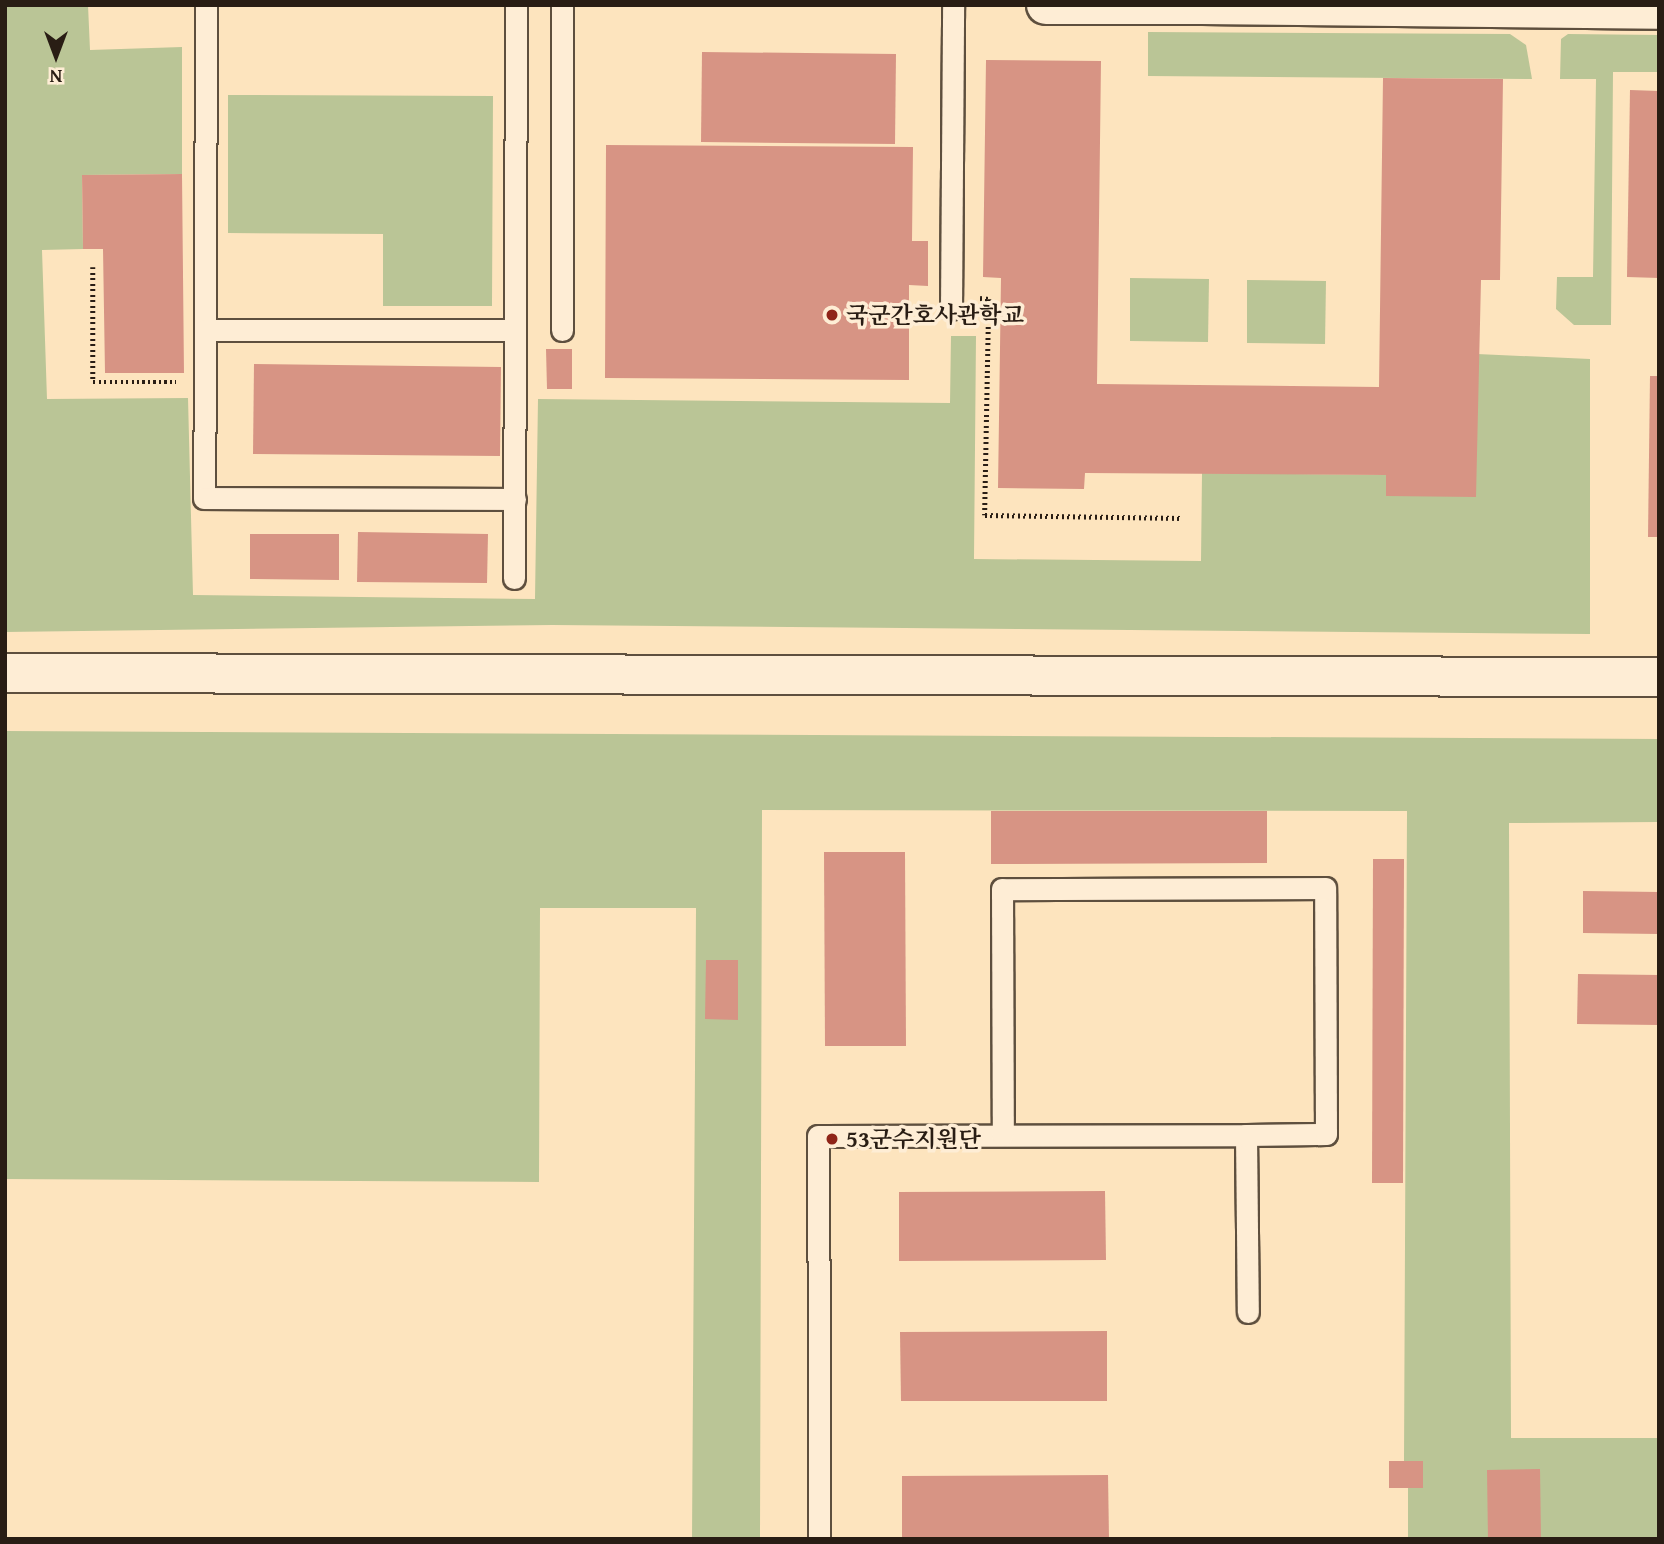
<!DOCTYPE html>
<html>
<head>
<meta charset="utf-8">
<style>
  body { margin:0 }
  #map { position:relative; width:1664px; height:1544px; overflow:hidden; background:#fde4be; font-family:"Gentium Book Plus","Noto Serif KR",serif }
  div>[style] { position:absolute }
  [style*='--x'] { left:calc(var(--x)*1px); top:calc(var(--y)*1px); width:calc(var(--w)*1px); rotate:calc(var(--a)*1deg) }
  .green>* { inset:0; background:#bac596 }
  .building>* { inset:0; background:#d79484 }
  .path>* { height:4.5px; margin-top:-2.25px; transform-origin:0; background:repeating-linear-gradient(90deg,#291d14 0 2px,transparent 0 5.5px) }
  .roads { filter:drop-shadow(2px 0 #5e4f3e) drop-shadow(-2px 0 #5e4f3e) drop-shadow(0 2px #5e4f3e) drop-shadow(0 -2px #5e4f3e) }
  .service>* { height:21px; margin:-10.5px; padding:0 10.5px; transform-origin:10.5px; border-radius:10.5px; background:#feedd5 }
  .minor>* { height:38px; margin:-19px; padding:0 19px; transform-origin:19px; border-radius:19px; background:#feedd5 }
  .tertiary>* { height:38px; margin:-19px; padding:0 19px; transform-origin:19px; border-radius:19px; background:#feedd5 }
  .dots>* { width:19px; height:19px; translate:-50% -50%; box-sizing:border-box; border:4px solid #feedd5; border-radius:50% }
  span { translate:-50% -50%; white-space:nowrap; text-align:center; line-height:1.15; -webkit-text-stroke:7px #feedd5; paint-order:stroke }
  .poi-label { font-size:23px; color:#291d14; font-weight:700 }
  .left { translate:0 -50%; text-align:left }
  .frame { position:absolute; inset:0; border:7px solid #291d14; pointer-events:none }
  .north { position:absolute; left:21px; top:21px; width:70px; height:70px; -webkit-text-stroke:5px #feedd5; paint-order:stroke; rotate:180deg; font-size:19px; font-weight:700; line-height:28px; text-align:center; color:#291d14 }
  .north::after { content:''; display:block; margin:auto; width:24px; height:32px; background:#291d14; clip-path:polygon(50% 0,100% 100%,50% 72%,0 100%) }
</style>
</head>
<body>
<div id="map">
  <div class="green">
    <i style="clip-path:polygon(5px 5px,88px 5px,90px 50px,182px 47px,182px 174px,82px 175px,83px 249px,42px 250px,47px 399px,188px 398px,193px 595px,535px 599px,538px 399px,950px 403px,951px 336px,976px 336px,974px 559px,1201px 561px,1202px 473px,1386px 475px,1386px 496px,1477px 354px,1590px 359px,1590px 634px,552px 625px,5px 632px)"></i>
    <i style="clip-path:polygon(1148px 32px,1510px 34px,1526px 45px,1532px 79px,1148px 76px)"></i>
    <i style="clip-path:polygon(1568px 34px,1659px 35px,1659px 72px,1613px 72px,1611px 325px,1574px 325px,1556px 309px,1557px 277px,1593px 277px,1596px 79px,1560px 79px,1561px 39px)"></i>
    <i style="clip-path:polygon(228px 95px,493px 96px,492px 306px,383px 306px,383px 234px,228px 233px)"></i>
    <i style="clip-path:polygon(1130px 278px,1209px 279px,1208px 342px,1130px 341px)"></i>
    <i style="clip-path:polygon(1247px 280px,1326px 281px,1325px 344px,1247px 343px)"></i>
    <i style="clip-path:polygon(5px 731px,1659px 739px,1659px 822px,1509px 823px,1511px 1438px,1659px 1438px,1659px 1539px,1408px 1539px,1408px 1488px,1423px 1488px,1423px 1462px,1404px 1461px,1407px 811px,762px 810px,760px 1539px,692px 1539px,696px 908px,540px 908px,539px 1182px,5px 1179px)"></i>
  </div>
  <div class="building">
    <i style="clip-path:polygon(702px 52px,896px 54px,895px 144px,701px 142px)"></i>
    <i style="clip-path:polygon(986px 60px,1101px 61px,1097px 384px,1379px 387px,1383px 78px,1503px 79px,1500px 280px,1481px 280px,1476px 497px,1386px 496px,1386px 475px,1085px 473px,1084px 489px,998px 488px,1001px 278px,983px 277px)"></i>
    <i style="clip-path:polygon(1630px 90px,1659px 91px,1659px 278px,1627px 277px)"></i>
    <i style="clip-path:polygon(606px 145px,913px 147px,912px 241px,928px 241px,928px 286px,909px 285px,909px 380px,605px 378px)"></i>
    <i style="clip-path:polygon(182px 174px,184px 373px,105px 373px,103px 249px,83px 249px,82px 175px)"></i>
    <i style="clip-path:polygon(546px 349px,572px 349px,572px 389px,547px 389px)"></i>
    <i style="clip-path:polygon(254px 364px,501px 367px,500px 456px,253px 454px)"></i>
    <i style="clip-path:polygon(1650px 376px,1659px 376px,1659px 537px,1648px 537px)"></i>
    <i style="clip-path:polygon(358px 532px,488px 534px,487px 583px,357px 582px)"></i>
    <i style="clip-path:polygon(250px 534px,339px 534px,339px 580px,250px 579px)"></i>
    <i style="clip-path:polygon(991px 811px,1267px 811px,1267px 863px,991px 864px)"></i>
    <i style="clip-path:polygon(824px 852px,905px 852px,906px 1046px,825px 1046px)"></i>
    <i style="clip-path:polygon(1373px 859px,1404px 859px,1403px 1183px,1372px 1183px)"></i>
    <i style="clip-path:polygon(1583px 891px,1659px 892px,1659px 934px,1583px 933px)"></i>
    <i style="clip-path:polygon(706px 960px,738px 960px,738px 1020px,705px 1019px)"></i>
    <i style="clip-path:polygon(1578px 974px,1659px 975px,1659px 1025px,1577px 1024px)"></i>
    <i style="clip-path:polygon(1105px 1191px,1106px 1260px,899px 1261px,899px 1192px)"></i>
    <i style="clip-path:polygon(1107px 1331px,1107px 1401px,901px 1401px,900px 1332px)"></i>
    <i style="clip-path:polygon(1389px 1461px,1423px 1461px,1423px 1488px,1389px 1488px)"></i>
    <i style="clip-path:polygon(1540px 1469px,1541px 1539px,1488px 1539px,1487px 1470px)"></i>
    <i style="clip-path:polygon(1108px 1475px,1109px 1539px,902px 1539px,902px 1476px)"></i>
  </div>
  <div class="path">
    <i style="--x:93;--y:267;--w:115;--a:90"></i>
    <i style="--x:93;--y:382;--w:83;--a:0"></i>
    <i style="--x:980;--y:298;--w:9;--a:6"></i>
    <i style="--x:989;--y:299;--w:216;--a:91.1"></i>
    <i style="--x:985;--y:515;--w:197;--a:0.9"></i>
  </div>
  <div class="roads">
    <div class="service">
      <i style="--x:206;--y:5;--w:493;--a:90.2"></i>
      <i style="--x:204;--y:498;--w:311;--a:0.2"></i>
      <i style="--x:562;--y:5;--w:325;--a:90"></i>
      <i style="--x:951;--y:309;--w:304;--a:-89.6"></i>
      <i style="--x:205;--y:330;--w:310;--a:0"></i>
      <i style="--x:514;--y:578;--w:573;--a:-89.8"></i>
      <i style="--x:1246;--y:1135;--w:177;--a:89.4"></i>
      <i style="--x:819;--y:1539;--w:403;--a:-90.1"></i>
      <i style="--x:818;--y:1136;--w:428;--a:-0.1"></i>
      <i style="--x:1246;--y:1135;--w:80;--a:-0.7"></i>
      <i style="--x:1326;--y:1134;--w:246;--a:-90.2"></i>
      <i style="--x:1325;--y:888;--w:323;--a:179.8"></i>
      <i style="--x:1002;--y:889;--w:246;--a:89.8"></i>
    </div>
    <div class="minor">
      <i style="--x:1046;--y:5;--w:156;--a:0"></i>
      <i style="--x:1202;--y:5;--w:457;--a:0.6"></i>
    </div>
    <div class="tertiary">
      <i style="--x:5;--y:673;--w:1654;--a:0.14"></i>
    </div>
  </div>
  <div class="dots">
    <i style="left:832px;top:315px;background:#8f2418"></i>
    <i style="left:832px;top:1139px;background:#8f2418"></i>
  </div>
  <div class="poi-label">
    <span class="left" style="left:846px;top:315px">국군간호사관학교</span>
    <span class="left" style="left:846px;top:1139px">53군수지원단</span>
  </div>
  <div class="frame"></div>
  <div class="north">N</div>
</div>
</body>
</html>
